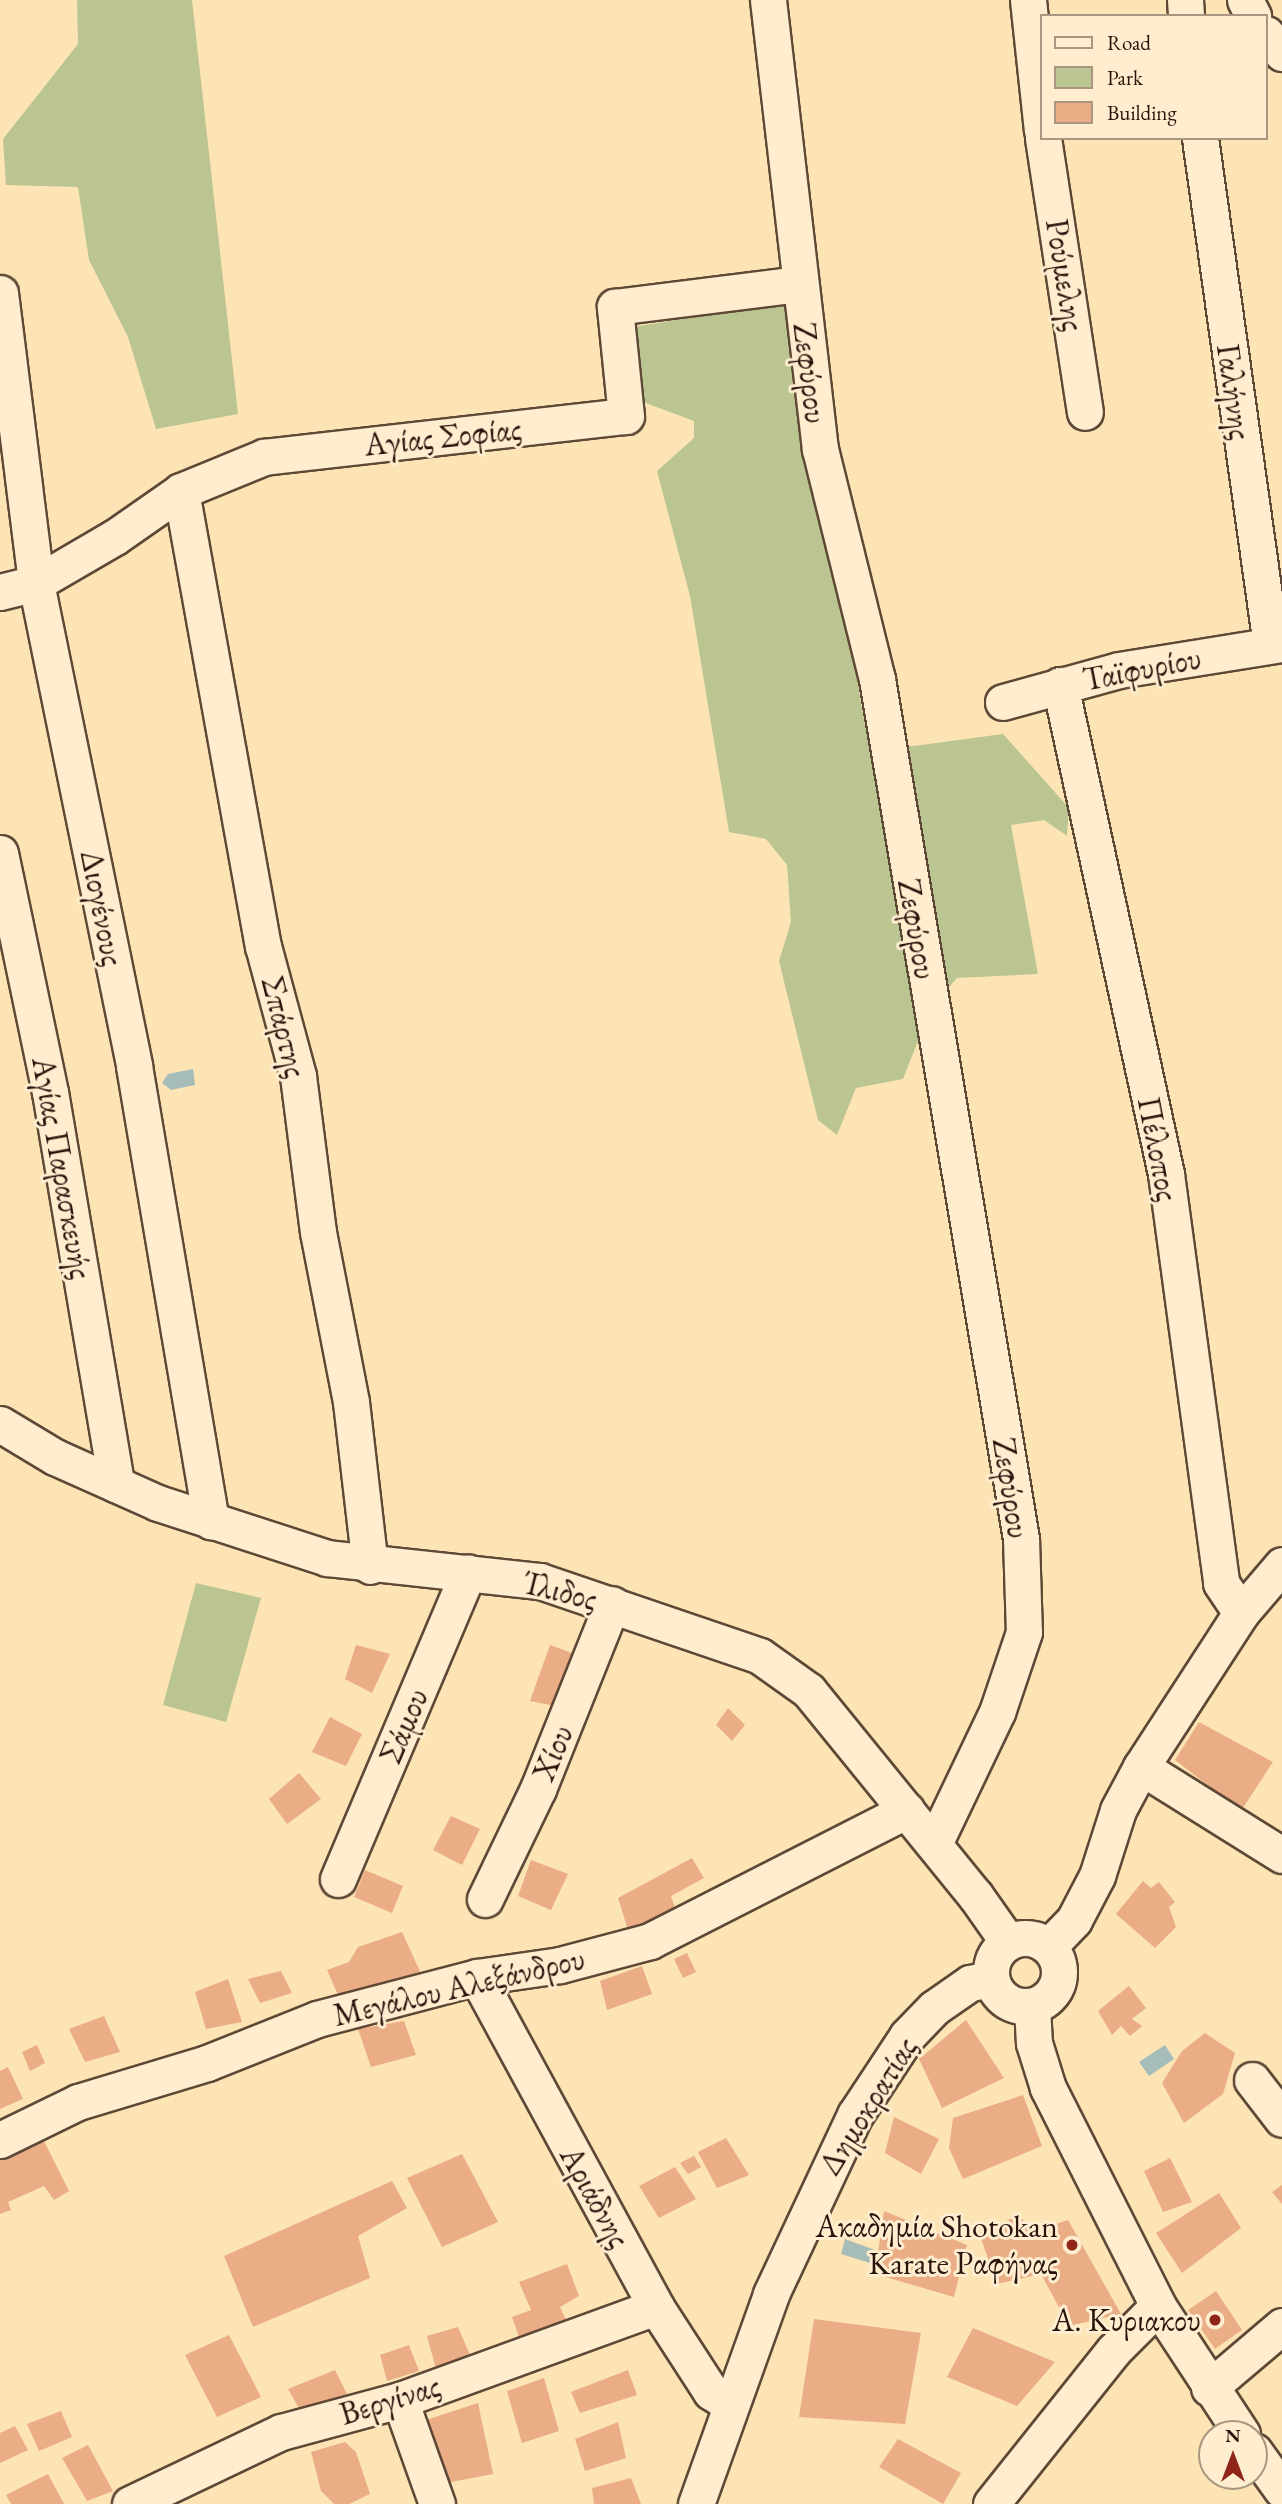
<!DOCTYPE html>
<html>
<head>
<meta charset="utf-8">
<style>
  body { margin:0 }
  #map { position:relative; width:1282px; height:2504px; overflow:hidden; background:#fde4b5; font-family:"EB Garamond",serif }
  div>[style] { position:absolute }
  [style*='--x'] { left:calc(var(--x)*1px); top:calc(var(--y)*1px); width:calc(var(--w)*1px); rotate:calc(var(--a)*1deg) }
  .green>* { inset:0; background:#bbc591 }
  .water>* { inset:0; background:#a5bcb9 }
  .building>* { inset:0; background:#ebad86 }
  .roads { filter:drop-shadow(2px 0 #5e4836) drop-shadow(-2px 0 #5e4836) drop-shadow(0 2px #5e4836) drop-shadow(0 -2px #5e4836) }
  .minor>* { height:35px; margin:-17.5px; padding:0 17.5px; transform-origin:17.5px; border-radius:17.5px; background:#feedcf }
  .minor>.ring { margin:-17.5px; padding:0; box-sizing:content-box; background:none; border:35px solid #feedcf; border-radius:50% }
  .dots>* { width:19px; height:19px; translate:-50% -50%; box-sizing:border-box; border:4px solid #feedcf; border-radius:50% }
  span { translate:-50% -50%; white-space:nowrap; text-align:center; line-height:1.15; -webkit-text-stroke:6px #feedcf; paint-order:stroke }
  .street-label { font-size:32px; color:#29140c }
  .poi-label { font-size:32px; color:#29140c }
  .right { translate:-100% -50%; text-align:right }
  .legend { position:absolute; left:1040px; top:14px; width:228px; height:126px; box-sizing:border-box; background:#feedcf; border:2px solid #a99681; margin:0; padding:9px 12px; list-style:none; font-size:21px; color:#29140c }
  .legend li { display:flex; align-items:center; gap:14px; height:35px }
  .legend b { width:35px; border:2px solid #a99681 }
  .north { position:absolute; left:1198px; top:2420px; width:70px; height:70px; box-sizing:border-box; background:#feedcf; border:2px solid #a99681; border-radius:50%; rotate:0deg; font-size:19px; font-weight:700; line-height:28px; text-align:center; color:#29140c }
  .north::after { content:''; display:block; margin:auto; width:24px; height:32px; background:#8f2418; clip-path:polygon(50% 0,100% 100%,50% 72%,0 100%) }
</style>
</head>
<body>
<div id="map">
  <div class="green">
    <i style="clip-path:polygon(77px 0,192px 0,238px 414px,156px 429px,128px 337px,89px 260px,78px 187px,6px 185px,3px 139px,78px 44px)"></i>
    <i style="clip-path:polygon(789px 302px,869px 747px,914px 746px,1003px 734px,1069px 808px,1067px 836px,1044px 820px,1011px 825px,1038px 974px,957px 978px,931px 1008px,903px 1079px,856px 1088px,837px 1135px,818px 1120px,779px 961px,791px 922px,787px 865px,766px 839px,729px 832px,690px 596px,657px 471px,694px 438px,694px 421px,635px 399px,633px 327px)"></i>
    <i style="clip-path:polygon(196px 1583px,261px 1598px,226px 1722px,163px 1705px)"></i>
  </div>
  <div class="water">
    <i style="clip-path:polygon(193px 1069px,195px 1085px,171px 1090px,162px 1083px,168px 1074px)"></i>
    <i style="clip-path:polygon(1165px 2045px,1174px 2059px,1149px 2076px,1139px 2062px)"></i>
    <i style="clip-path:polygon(845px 2239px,875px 2250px,870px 2263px,841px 2254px)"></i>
  </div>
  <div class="building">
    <i style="clip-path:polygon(356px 1645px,390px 1654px,372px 1693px,345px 1679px)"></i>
    <i style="clip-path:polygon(550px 1645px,580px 1656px,560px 1707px,530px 1701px)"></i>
    <i style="clip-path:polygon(728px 1708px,745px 1725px,732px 1741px,716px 1725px)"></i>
    <i style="clip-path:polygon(330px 1717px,362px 1734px,346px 1766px,312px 1752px)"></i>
    <i style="clip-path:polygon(1199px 1722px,1273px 1762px,1241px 1811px,1175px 1760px)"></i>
    <i style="clip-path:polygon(299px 1773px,321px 1799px,287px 1824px,269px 1799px)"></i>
    <i style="clip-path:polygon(451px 1816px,480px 1829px,462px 1865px,433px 1850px)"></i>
    <i style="clip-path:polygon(692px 1858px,704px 1878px,671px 1896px,677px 1914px,629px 1933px,618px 1898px)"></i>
    <i style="clip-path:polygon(531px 1860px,568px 1874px,551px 1910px,518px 1896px)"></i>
    <i style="clip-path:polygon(365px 1870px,403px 1886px,392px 1913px,354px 1897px)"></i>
    <i style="clip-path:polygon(1143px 1881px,1151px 1888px,1159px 1882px,1175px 1902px,1169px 1907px,1176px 1927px,1155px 1948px,1116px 1914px)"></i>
    <i style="clip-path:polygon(402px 1932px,423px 1978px,341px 2002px,327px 1970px,349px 1962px,358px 1947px)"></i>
    <i style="clip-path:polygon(687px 1953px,696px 1972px,683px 1978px,674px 1959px)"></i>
    <i style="clip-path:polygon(642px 1966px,652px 1994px,607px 2010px,600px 1981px)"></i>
    <i style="clip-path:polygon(281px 1971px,292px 1993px,260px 2003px,248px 1979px)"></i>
    <i style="clip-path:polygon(228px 1979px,242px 2022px,206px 2029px,195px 1992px)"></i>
    <i style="clip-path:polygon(1129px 1986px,1146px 2008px,1132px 2019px,1142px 2026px,1130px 2036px,1121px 2026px,1112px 2035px,1098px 2011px)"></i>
    <i style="clip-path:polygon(104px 2016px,120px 2052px,85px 2062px,69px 2029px)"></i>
    <i style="clip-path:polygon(966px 2020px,1004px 2078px,942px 2108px,919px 2059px)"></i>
    <i style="clip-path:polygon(404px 2021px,416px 2055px,371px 2067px,358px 2029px)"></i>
    <i style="clip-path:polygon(1205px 2033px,1235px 2053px,1223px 2094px,1184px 2123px,1162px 2083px,1182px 2051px)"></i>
    <i style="clip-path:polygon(37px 2045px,45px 2063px,30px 2071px,22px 2052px)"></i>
    <i style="clip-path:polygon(8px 2067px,23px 2099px,0 2109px,0 2071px)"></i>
    <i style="clip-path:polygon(1023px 2095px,1042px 2146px,963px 2179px,949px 2148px,953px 2118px)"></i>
    <i style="clip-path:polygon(894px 2117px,939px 2139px,921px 2174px,885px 2153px)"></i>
    <i style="clip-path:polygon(726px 2138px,749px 2175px,717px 2188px,698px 2152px)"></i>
    <i style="clip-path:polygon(44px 2141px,69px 2191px,54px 2200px,44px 2186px,8px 2202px,11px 2210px,0 2214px,0 2159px)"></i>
    <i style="clip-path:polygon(462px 2154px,498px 2222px,442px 2247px,407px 2178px)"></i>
    <i style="clip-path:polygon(694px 2156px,701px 2167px,688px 2174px,680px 2163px)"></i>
    <i style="clip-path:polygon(1170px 2158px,1192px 2202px,1163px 2212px,1144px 2171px)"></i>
    <i style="clip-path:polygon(675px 2167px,696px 2199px,659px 2218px,639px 2186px)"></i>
    <i style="clip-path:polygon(392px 2181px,407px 2208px,358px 2236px,370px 2278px,253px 2327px,224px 2256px)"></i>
    <i style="clip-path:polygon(1282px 2185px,1282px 2204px,1272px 2192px)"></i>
    <i style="clip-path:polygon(1219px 2193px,1241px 2228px,1182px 2273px,1156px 2233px)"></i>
    <i style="clip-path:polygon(884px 2211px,967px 2245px,954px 2297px,875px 2274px)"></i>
    <i style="clip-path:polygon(1017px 2216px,1038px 2230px,1068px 2220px,1121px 2314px,1069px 2326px,1041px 2274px,997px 2284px,979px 2233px)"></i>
    <i style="clip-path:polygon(567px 2264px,579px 2296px,560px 2307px,569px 2326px,522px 2346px,512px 2317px,531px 2310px,519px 2282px)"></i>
    <i style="clip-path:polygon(1216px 2291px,1242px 2330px,1215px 2349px,1188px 2310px)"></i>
    <i style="clip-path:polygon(814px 2319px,921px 2333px,905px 2424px,799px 2417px)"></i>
    <i style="clip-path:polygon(458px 2327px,470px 2355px,436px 2369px,427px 2336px)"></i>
    <i style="clip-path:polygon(973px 2328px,1055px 2362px,1017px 2406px,947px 2377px)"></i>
    <i style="clip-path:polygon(229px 2335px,261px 2397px,217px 2417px,185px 2355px)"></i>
    <i style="clip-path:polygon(409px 2345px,419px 2371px,387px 2381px,380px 2355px)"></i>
    <i style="clip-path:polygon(335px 2370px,347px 2394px,301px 2412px,288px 2389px)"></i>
    <i style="clip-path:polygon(628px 2370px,637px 2395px,580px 2413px,571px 2392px)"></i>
    <i style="clip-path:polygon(544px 2378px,559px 2431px,522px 2443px,507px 2391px)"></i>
    <i style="clip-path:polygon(478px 2403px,493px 2474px,446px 2483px,426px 2420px)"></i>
    <i style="clip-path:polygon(61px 2411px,72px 2437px,39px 2451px,27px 2424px)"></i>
    <i style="clip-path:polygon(618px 2422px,626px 2458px,585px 2471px,575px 2439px)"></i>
    <i style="clip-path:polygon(15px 2426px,28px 2450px,0 2463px,0 2433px)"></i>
    <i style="clip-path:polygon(898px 2439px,961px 2473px,943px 2504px,879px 2467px)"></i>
    <i style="clip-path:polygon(345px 2442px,356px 2452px,370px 2494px,349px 2504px,334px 2504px,321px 2491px,311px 2452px)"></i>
    <i style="clip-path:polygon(88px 2445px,113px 2491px,87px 2501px,62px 2458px)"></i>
    <i style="clip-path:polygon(48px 2474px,64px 2504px,11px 2504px,6px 2495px)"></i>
    <i style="clip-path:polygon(631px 2478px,641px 2504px,594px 2504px,592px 2488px)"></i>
  </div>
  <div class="roads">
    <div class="minor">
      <i style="--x:768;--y:0;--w:452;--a:83.4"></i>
      <i style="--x:820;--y:449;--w:237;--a:76.1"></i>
      <i style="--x:877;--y:679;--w:872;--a:80.49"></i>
      <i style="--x:1021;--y:1539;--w:93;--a:88.2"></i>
      <i style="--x:1024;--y:1632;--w:84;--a:108.6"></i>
      <i style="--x:997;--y:1712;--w:146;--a:115.5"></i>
      <i style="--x:1028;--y:0;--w:131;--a:83.9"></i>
      <i style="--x:1185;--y:0;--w:16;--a:86"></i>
      <i style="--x:1245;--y:0;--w:18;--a:63"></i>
      <i style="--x:1266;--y:34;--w:25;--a:50"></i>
      <i style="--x:1043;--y:138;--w:277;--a:81.3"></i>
      <i style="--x:1200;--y:138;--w:512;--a:82.03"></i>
      <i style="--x:0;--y:293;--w:292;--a:82.9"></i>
      <i style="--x:36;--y:583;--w:493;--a:78.5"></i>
      <i style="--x:134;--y:1066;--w:462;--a:80.4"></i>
      <i style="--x:181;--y:491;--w:462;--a:79.8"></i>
      <i style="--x:263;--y:946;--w:135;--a:74.9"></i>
      <i style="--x:298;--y:1076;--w:157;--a:82.7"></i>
      <i style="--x:318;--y:1232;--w:173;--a:79"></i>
      <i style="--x:351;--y:1402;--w:165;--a:83.4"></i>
      <i style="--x:0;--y:592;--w:37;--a:-14"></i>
      <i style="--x:36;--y:583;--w:91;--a:-30.2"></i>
      <i style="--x:115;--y:537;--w:80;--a:-34.9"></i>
      <i style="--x:181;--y:491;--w:90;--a:-22.3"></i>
      <i style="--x:264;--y:457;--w:364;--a:-6.5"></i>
      <i style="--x:626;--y:416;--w:110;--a:-95.8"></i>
      <i style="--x:615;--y:307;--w:185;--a:-7.1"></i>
      <i style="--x:1060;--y:685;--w:500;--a:77.77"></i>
      <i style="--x:1166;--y:1174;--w:413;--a:82.3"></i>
      <i style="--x:1221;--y:1583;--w:36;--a:56"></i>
      <i style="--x:1003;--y:702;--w:120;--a:-15.4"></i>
      <i style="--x:1119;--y:670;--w:165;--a:-9.1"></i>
      <i style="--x:0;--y:853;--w:244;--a:78.2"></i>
      <i style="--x:50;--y:1092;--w:398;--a:80.4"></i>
      <i style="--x:0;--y:1424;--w:64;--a:31"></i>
      <i style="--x:55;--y:1457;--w:113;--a:24.1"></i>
      <i style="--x:158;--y:1503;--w:178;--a:18"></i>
      <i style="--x:327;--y:1558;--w:214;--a:6.2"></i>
      <i style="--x:540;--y:1581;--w:232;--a:18.8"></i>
      <i style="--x:760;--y:1656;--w:60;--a:35.5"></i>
      <i style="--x:809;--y:1691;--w:263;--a:50.9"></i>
      <i style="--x:975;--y:1895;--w:57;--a:54.9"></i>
      <i style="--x:1141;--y:1767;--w:166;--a:32"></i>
      <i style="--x:338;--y:1879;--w:333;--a:-67"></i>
      <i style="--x:485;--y:1899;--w:122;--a:-64.3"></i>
      <i style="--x:538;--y:1789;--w:199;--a:-68.2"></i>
      <i class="ring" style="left:991px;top:1938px;width:33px;height:33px"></i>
      <i style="--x:1049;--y:1946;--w:36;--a:-46"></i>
      <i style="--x:1074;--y:1920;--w:50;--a:-62.4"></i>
      <i style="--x:1097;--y:1876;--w:69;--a:-72.3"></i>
      <i style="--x:1118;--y:1810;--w:49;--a:-61.9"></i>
      <i style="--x:1141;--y:1767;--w:184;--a:-57"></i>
      <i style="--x:1241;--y:1613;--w:63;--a:-49.5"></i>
      <i style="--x:477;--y:1977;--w:375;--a:61.5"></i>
      <i style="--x:656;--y:2307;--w:101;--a:57.1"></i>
      <i style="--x:711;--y:2392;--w:22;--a:32"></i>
      <i style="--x:1032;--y:2006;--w:37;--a:87"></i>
      <i style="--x:1034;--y:2043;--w:47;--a:72.7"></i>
      <i style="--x:1048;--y:2088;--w:244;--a:63.2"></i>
      <i style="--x:1158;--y:2306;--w:153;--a:56.7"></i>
      <i style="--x:1252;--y:2080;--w:49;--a:52.4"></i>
      <i style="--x:0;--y:2140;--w:87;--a:-26"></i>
      <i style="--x:78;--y:2102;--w:135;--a:-16.8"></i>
      <i style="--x:207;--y:2063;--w:118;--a:-21.8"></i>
      <i style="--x:317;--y:2019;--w:165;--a:-14.7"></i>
      <i style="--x:477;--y:1977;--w:84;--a:-8.2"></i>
      <i style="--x:560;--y:1965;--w:93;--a:-14.9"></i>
      <i style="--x:650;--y:1941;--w:288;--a:-27"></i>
      <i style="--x:1209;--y:2388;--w:96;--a:-40.3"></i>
      <i style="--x:400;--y:2400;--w:110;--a:70.4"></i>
      <i style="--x:1254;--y:2451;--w:48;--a:54.3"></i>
      <i style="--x:130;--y:2504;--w:167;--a:-25.5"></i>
      <i style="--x:281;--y:2432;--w:123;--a:-15.1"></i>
      <i style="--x:400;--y:2400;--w:272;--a:-20"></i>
      <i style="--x:696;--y:2504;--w:223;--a:-70.3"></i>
      <i style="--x:771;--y:2294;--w:198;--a:-64.9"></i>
      <i style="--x:855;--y:2115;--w:95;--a:-56.6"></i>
      <i style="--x:907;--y:2036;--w:39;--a:-46"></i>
      <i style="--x:934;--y:2008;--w:44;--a:-34.8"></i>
      <i style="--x:970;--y:1983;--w:21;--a:-11"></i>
      <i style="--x:991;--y:2504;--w:197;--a:-51.4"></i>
      <i style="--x:1114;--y:2350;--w:62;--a:-45"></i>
    </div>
  </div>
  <div class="dots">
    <i style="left:1072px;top:2245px;background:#8f2418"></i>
    <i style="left:1215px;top:2320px;background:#8f2418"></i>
  </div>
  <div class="street-label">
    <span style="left:1065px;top:275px;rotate:81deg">Ρούμελης</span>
    <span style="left:810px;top:373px;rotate:83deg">Ζεφύρου</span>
    <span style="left:1234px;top:392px;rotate:82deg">Γαλήνης</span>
    <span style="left:443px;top:437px;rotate:-6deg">Αγίας Σοφίας</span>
    <span style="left:1142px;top:669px;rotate:-11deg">Ταϊφυρίου</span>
    <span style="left:102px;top:908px;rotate:79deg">Διογένους</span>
    <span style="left:917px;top:929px;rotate:80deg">Ζεφύρου</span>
    <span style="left:284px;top:1027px;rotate:76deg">Σπάρτης</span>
    <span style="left:1158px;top:1149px;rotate:79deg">Πέλοπος</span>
    <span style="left:62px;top:1168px;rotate:80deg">Αγίας Παρασκευής</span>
    <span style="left:1011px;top:1488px;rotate:81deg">Ζεφύρου</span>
    <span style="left:560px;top:1591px;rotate:14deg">Ίλιδος</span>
    <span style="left:404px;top:1726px;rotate:-67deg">Σάμου</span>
    <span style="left:553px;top:1753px;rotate:-67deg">Χίου</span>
    <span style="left:459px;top:1987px;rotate:-13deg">Μεγάλου Αλεξάνδρου</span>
    <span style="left:868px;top:2106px;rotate:-58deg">Δημοκρατίας</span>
    <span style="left:595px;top:2197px;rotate:61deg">Αριάδνης</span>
    <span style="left:390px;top:2400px;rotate:-17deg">Βεργίνας</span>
  </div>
  <div class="poi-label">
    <span class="right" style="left:1058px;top:2245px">Ακαδημία Shotokan<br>Karate Ραφήνας</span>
    <span class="right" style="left:1201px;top:2320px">Α. Κυριακου</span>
  </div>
  <ul class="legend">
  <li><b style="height:9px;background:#feedcf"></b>Road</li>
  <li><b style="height:19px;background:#bbc591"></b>Park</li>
  <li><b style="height:19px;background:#ebad86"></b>Building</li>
  </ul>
  <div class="north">N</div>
</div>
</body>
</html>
